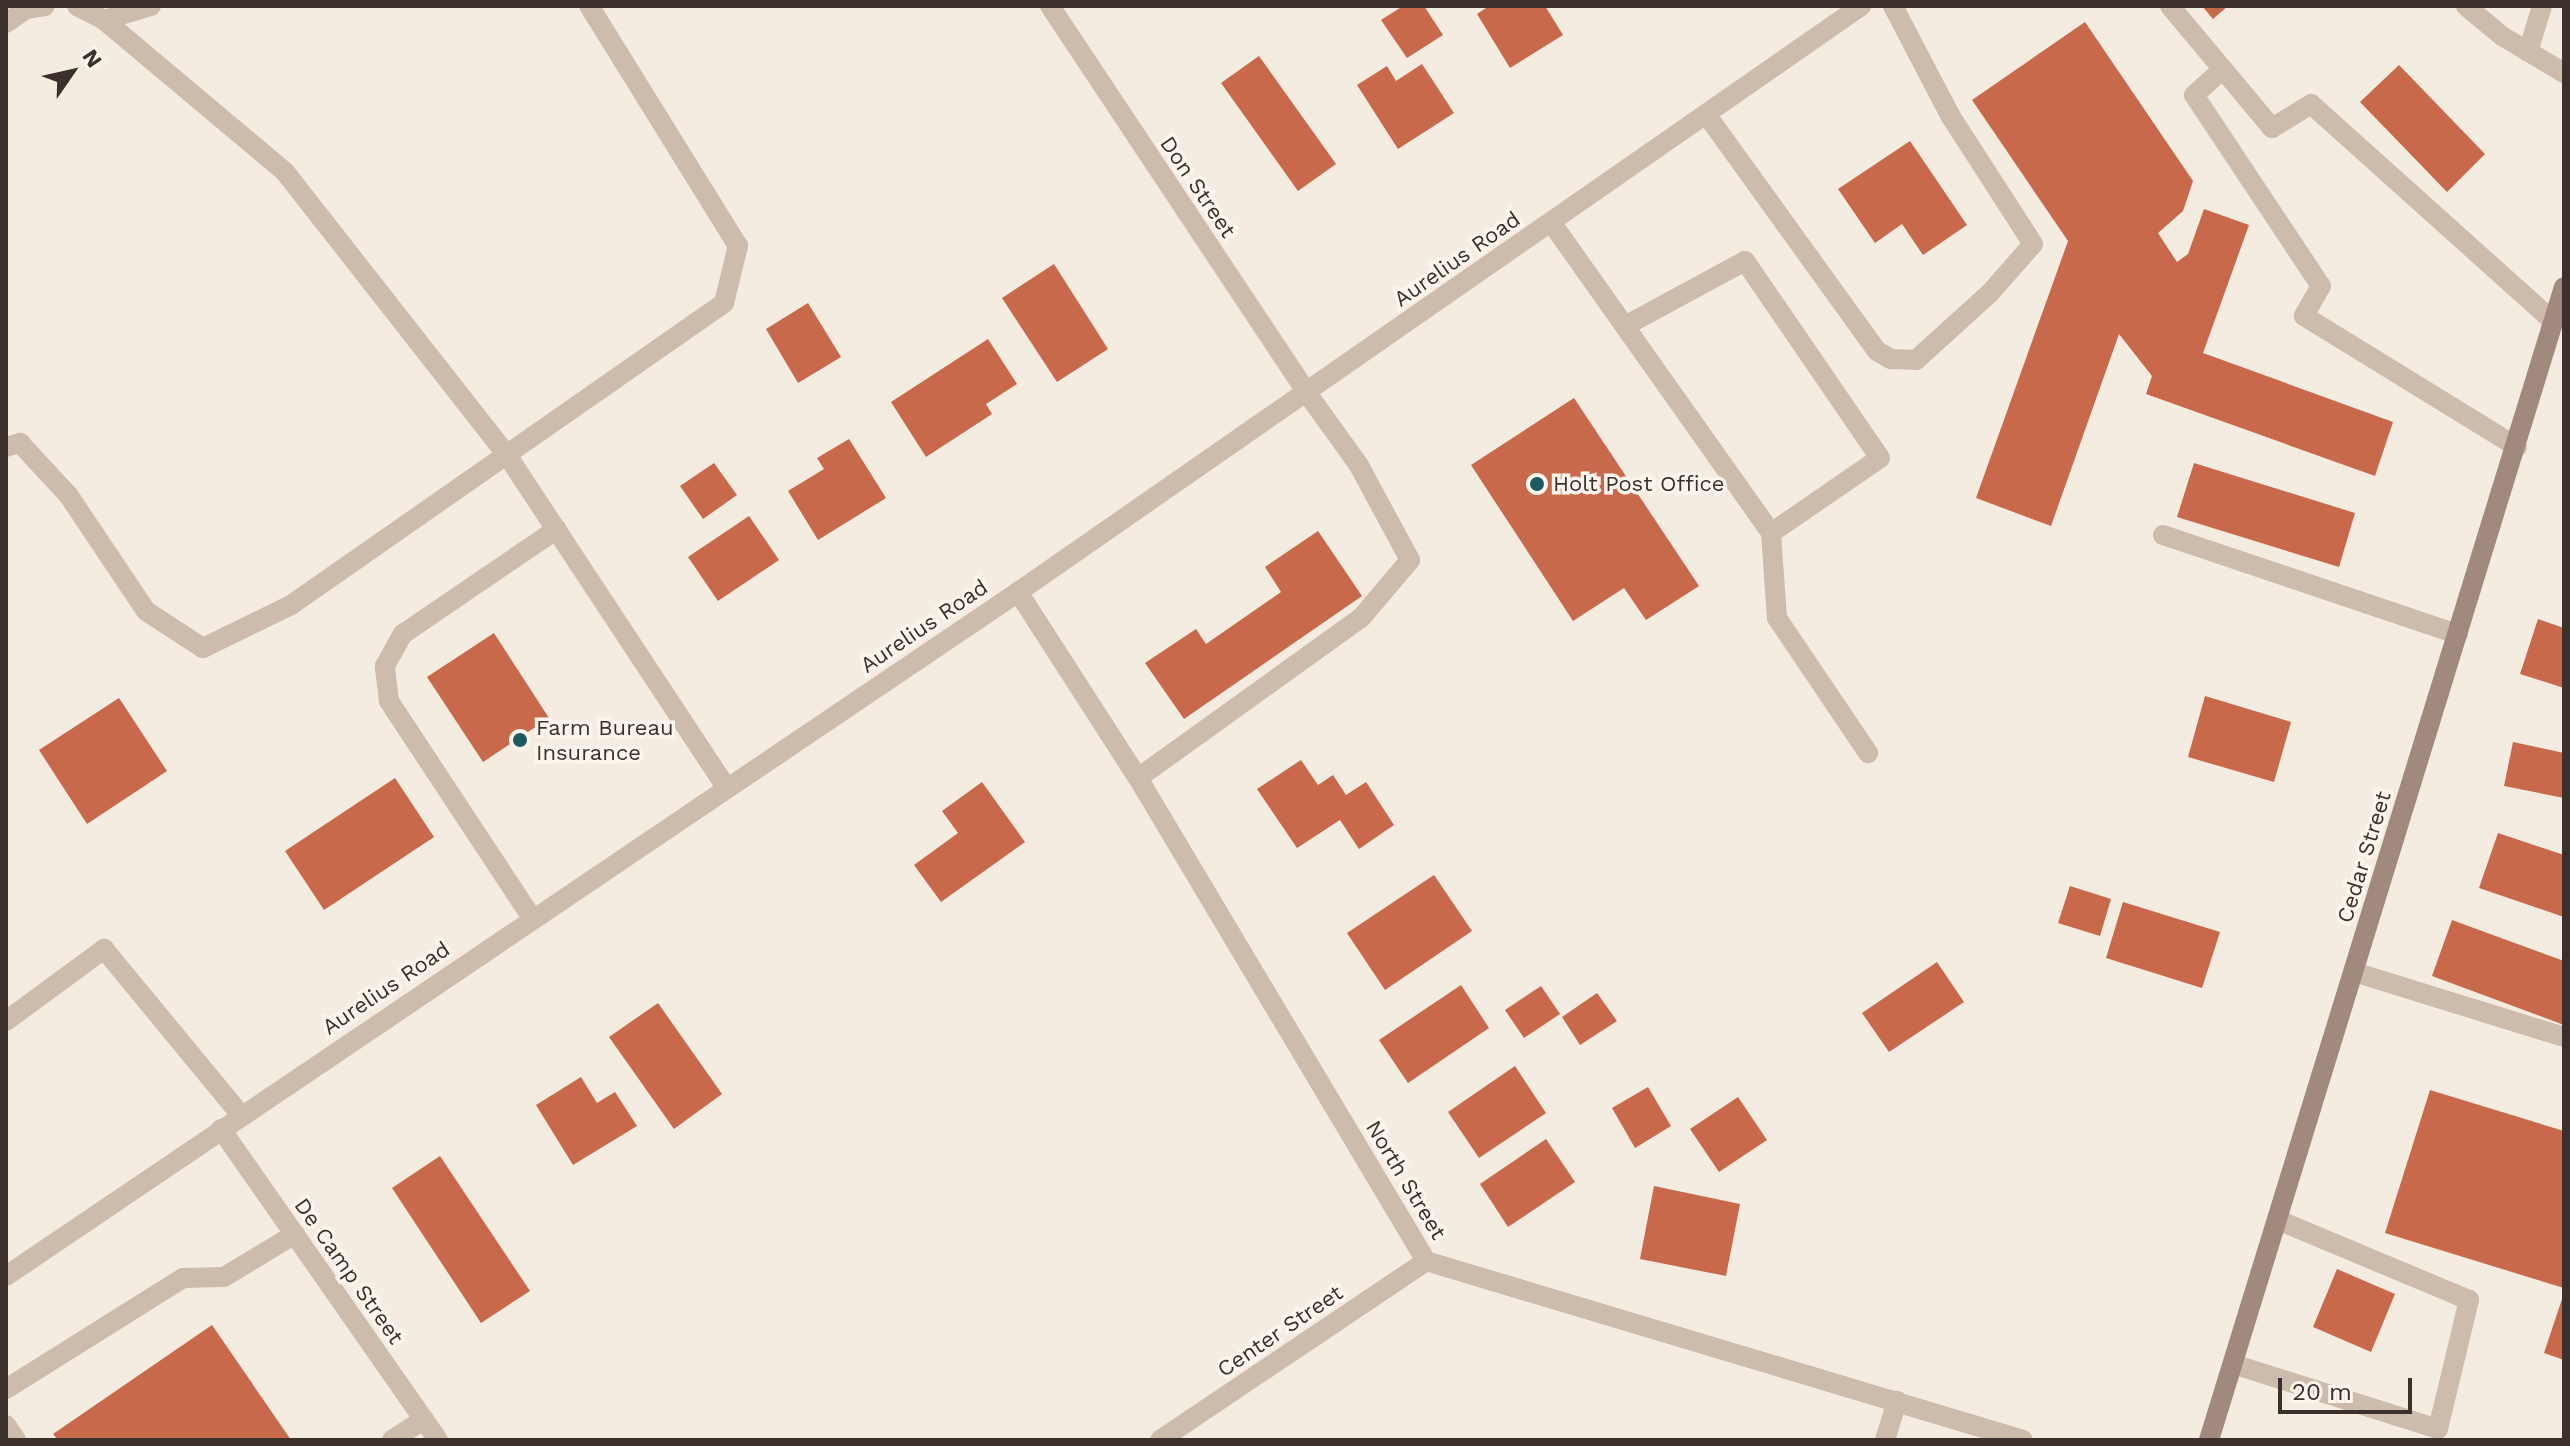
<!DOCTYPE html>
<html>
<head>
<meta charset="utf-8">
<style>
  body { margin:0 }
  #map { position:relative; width:2570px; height:1446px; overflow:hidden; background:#f4ebe1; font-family:"Work Sans",sans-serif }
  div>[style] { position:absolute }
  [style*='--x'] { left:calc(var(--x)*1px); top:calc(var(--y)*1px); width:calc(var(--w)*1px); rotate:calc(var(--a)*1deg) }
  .building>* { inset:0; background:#c8694b }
  .service>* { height:20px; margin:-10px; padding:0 10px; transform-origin:10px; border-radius:10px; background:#cdbbac }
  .minor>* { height:20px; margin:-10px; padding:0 10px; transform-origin:10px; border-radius:10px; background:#cdbbac }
  .tertiary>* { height:20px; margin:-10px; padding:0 10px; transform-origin:10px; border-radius:10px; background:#cdbbac }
  .secondary>* { height:20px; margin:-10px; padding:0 10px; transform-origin:10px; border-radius:10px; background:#a18a7d }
  .dots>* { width:22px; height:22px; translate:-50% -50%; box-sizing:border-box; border:4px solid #fbf5ee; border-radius:50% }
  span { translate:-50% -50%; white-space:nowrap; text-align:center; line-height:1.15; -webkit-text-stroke:7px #fbf5ee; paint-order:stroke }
  .street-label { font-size:22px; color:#3b302b }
  .poi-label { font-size:22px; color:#3b302b }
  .left { translate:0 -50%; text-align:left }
  .frame { position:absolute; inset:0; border:8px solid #3b302b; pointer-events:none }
  .north { position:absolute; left:32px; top:32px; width:80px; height:80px; -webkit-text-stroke:6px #fbf5ee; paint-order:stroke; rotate:56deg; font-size:22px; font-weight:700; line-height:32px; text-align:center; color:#3b302b }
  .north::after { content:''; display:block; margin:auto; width:28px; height:36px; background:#3b302b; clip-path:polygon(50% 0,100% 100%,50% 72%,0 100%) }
  .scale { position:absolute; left:2278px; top:1378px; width:134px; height:36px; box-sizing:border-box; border:4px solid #3b302b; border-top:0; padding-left:10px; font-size:24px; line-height:28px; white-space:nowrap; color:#3b302b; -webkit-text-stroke:6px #fbf5ee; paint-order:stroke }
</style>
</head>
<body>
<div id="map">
  <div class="building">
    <i style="clip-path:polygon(1403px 6px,1424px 6px,1443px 35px,1407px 58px,1381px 20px)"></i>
    <i style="clip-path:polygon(1489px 6px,1545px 6px,1563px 35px,1510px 68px,1477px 14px)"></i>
    <i style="clip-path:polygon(2202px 6px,2228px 6px,2213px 19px)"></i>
    <i style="clip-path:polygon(2085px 22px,2193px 181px,2183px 211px,2158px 233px,2177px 262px,2188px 254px,2204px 209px,2249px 225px,2203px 353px,2393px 422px,2375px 476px,2146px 394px,2152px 376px,2119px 334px,2051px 526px,1976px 498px,2068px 241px,1972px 100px)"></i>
    <i style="clip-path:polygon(1259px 56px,1336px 164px,1298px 191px,1221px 83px)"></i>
    <i style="clip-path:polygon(1422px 64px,1454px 113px,1398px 149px,1357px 85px,1387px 66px,1396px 81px)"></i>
    <i style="clip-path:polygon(2399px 65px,2485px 154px,2447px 192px,2360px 102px)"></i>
    <i style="clip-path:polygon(1910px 141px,1967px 225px,1923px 255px,1902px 224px,1875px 243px,1838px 189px)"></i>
    <i style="clip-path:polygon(1054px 264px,1108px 349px,1057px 382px,1002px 298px)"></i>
    <i style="clip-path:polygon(808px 303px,841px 357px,798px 383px,766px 329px)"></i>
    <i style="clip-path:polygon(988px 339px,1017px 384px,986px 404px,992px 414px,926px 457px,891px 402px)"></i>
    <i style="clip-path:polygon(1574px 398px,1699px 586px,1646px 620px,1624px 588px,1573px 621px,1471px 465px)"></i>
    <i style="clip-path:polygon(849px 439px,886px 498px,818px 540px,788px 491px,824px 469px,817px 458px)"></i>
    <i style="clip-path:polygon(714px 463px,737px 495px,703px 519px,680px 486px)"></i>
    <i style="clip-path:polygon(2194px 463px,2355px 513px,2339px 567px,2177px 517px)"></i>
    <i style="clip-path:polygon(749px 516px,779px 560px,718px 601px,688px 557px)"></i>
    <i style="clip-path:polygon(1318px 531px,1362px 596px,1184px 719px,1145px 663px,1196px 629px,1206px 644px,1281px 592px,1265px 567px)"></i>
    <i style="clip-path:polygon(2538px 619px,2564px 628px,2564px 688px,2520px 674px)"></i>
    <i style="clip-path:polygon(494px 633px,549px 718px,483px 762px,427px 677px)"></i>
    <i style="clip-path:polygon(2205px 696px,2291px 722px,2274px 782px,2188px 757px)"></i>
    <i style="clip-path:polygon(119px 698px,167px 771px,87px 824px,39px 750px)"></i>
    <i style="clip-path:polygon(2513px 742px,2564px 753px,2564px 798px,2504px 786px)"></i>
    <i style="clip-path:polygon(1301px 760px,1318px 785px,1333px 775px,1346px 795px,1366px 782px,1394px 825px,1359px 849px,1340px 820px,1297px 848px,1257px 789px)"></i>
    <i style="clip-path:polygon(395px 778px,434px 837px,324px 910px,285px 851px)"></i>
    <i style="clip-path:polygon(982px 782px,1025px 842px,941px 902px,914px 865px,958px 833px,942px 811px)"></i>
    <i style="clip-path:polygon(2498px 833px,2564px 855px,2564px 917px,2479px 888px)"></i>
    <i style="clip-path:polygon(1434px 875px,1472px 931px,1385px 990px,1347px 933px)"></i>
    <i style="clip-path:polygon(2070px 886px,2111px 899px,2100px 936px,2058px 923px)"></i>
    <i style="clip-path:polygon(2123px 902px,2220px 932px,2202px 988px,2106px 958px)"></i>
    <i style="clip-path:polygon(2452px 920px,2564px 961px,2564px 1025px,2432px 976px)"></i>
    <i style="clip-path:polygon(1937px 962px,1964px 1002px,1889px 1052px,1862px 1013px)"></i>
    <i style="clip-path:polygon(1461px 985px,1489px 1028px,1408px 1083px,1379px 1040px)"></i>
    <i style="clip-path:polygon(1541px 986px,1560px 1014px,1524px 1038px,1505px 1010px)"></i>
    <i style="clip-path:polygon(1597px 993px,1617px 1021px,1580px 1045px,1562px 1017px)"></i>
    <i style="clip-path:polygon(658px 1003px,722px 1094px,674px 1129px,609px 1037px)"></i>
    <i style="clip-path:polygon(1515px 1066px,1546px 1113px,1479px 1158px,1448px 1112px)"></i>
    <i style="clip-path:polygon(581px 1077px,597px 1103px,615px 1092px,637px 1126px,573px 1165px,536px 1105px)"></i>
    <i style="clip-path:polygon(1648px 1087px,1671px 1126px,1635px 1148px,1612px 1108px)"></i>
    <i style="clip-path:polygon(2430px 1090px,2564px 1131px,2564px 1288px,2385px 1233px)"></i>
    <i style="clip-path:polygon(1738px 1097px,1767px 1140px,1719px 1172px,1690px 1129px)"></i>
    <i style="clip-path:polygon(1546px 1139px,1575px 1182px,1508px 1227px,1480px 1184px)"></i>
    <i style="clip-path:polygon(440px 1156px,530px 1291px,481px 1323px,392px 1188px)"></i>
    <i style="clip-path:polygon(1654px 1186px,1740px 1204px,1726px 1276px,1640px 1259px)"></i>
    <i style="clip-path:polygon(2337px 1269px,2395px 1294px,2371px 1352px,2313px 1327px)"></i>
    <i style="clip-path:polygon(2563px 1296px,2564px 1296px,2564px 1360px,2544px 1353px)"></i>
    <i style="clip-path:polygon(212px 1325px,291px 1440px,58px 1440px,53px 1434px)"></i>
  </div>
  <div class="service">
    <i style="--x:77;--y:6;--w:30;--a:27"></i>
    <i style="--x:104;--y:20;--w:49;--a:-16.6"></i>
    <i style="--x:2170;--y:6;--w:159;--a:50.1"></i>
    <i style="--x:2272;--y:128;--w:46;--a:-31.6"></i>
    <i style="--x:2311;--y:104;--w:326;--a:41.9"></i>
    <i style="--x:2466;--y:6;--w:47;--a:39.8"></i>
    <i style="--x:2502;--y:36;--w:72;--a:30.8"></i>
    <i style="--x:104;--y:20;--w:236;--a:40"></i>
    <i style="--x:285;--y:172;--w:360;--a:51.9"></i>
    <i style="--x:507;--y:455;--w:396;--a:56.6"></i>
    <i style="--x:6;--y:23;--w:24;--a:-35"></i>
    <i style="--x:26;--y:9;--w:19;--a:-9"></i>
    <i style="--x:2528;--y:52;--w:48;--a:-73.1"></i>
    <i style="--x:2223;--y:69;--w:39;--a:138"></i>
    <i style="--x:2194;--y:95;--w:229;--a:56.4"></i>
    <i style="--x:2321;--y:286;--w:34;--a:120"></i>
    <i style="--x:2304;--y:316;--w:250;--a:31.6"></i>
    <i style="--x:1706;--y:114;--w:292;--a:54.2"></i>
    <i style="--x:1877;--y:351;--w:16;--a:30"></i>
    <i style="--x:1891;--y:359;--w:25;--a:2"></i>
    <i style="--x:1916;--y:360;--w:100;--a:-42.2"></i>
    <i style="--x:1990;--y:293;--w:65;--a:-48.7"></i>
    <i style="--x:2033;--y:244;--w:151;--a:-122.8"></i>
    <i style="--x:1951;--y:117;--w:125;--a:-117.6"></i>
    <i style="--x:1551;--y:222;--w:381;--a:54.7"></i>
    <i style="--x:1771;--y:533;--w:132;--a:-34.5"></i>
    <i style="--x:1880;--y:458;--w:239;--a:-124.4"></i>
    <i style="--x:1745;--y:261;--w:136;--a:151.6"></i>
    <i style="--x:6;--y:447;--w:15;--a:-16"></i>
    <i style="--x:20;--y:443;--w:72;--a:47.2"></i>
    <i style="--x:69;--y:496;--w:138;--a:56.2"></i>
    <i style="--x:146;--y:611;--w:68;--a:33"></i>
    <i style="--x:203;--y:648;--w:98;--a:-26"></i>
    <i style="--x:291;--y:605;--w:528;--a:-34.89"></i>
    <i style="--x:724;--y:303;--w:59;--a:-76.2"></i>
    <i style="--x:738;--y:246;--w:282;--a:-121.8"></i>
    <i style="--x:1771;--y:533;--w:85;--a:86"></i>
    <i style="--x:1777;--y:618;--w:163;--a:56"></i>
    <i style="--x:2163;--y:535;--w:311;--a:18.6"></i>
    <i style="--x:1138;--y:778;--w:274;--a:-35.7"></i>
    <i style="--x:1361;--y:618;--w:76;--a:-49.8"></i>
    <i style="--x:1410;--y:560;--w:109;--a:-118.4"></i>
    <i style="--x:1358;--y:464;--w:87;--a:-125.7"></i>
    <i style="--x:532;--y:918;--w:260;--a:-123.4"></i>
    <i style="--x:389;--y:701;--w:35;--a:-97"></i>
    <i style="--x:385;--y:666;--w:37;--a:-61"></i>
    <i style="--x:403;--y:634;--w:186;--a:-34.3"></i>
    <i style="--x:2354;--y:972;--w:220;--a:17.2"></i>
    <i style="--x:6;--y:1021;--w:122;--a:-36.3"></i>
    <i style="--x:104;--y:949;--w:215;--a:50.5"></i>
    <i style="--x:2233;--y:1364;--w:215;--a:17.6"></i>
    <i style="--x:2438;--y:1429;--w:133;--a:-76.5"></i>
    <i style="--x:2469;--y:1300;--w:207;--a:-157.3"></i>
    <i style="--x:6;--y:1389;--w:209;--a:-32.1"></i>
    <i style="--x:183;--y:1278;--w:41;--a:-1.4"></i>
    <i style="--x:224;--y:1277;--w:83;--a:-31.2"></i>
    <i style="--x:6;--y:1425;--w:18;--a:56"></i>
    <i style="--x:392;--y:1440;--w:38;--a:-33"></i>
    <i style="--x:1885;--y:1440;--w:41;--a:-72.9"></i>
  </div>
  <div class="minor">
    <i style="--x:1050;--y:6;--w:465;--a:56.4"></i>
    <i style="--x:1018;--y:592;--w:221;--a:57.2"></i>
    <i style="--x:1138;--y:778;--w:562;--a:59.19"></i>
    <i style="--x:1426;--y:1261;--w:623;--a:16.69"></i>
    <i style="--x:221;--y:1129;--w:379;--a:55.1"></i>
    <i style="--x:1160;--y:1440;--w:321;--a:-33.9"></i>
  </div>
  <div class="tertiary">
    <i style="--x:6;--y:1276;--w:1221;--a:-34.05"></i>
    <i style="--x:1018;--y:592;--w:1027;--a:-34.8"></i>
  </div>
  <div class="secondary">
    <i style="--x:2209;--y:1440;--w:1206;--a:-72.89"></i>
  </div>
  <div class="dots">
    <i style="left:1537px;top:484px;background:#1f5a5e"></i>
    <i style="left:520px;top:740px;background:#1f5a5e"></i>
  </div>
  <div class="street-label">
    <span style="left:1198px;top:187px;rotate:56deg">Don Street</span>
    <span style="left:1457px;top:259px;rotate:-35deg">Aurelius Road</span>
    <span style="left:924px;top:626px;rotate:-34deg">Aurelius Road</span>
    <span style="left:2364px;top:857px;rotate:-73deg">Cedar Street</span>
    <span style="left:386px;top:988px;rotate:-34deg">Aurelius Road</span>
    <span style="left:1406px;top:1180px;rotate:59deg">North Street</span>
    <span style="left:349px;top:1271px;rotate:55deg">De Camp Street</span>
    <span style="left:1280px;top:1331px;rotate:-34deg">Center Street</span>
  </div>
  <div class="poi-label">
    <span class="left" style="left:1553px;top:484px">Holt Post Office</span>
    <span class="left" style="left:536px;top:740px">Farm Bureau<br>Insurance</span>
  </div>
  <div class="frame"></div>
  <div class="north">N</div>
  <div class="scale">20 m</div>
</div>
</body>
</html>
